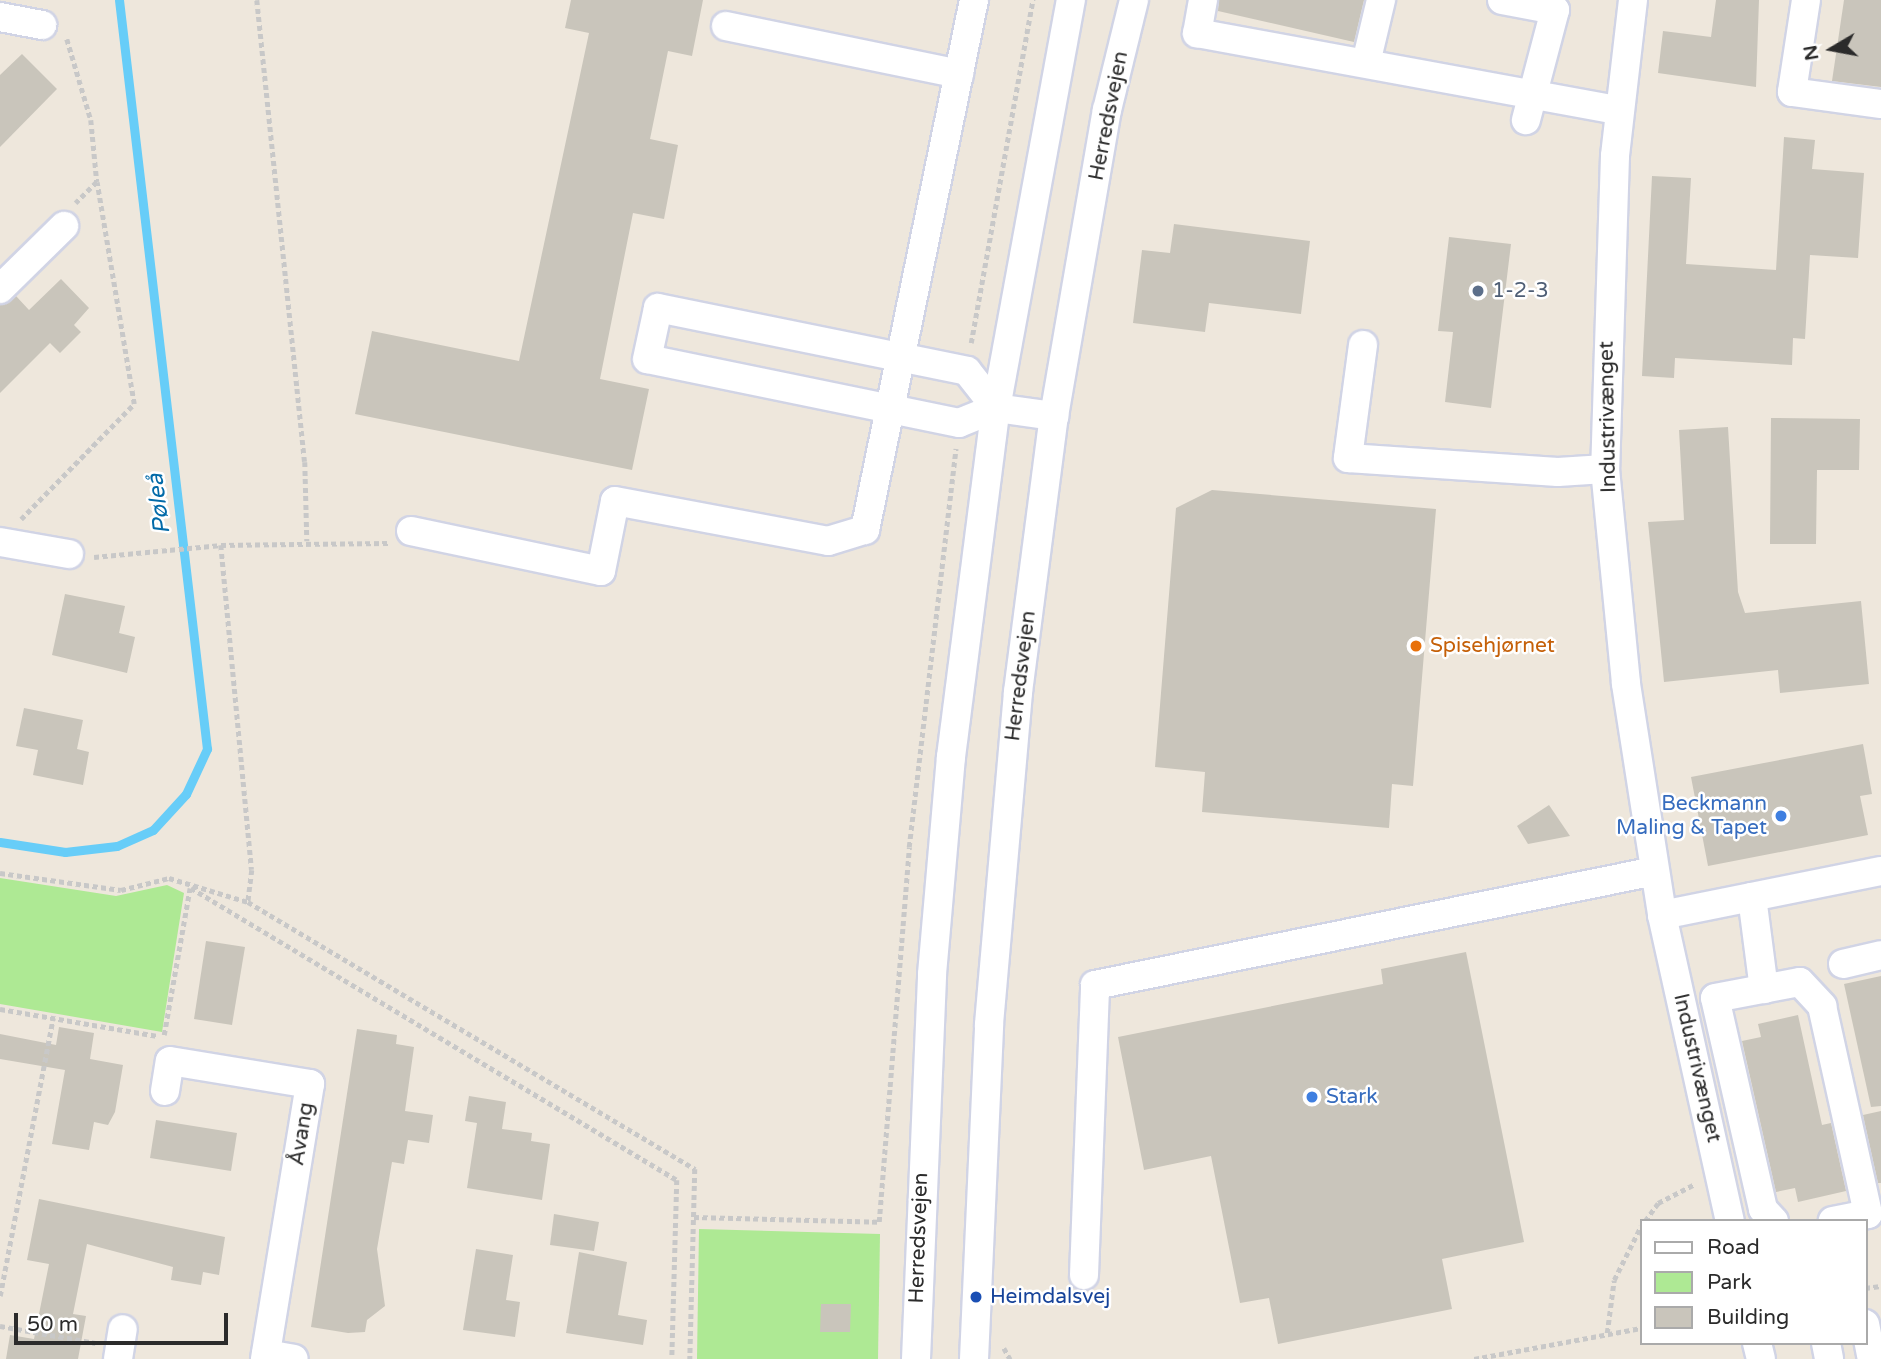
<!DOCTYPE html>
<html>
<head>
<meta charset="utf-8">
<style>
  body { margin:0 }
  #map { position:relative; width:1881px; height:1359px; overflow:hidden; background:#eee7dc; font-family:"Varela Round",sans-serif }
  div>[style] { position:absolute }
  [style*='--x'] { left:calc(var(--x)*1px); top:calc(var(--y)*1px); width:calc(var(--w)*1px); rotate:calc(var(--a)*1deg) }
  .green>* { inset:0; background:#aee994 }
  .stream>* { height:9px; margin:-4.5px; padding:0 4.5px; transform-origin:4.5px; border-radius:4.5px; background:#67cdf8 }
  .building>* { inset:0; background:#c9c5bb }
  .path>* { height:4.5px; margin-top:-2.25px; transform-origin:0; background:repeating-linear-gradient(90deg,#c8c8c8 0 5px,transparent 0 8.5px) }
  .roads { filter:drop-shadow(2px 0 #d1d4e5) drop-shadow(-2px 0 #d1d4e5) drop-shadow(0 2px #d1d4e5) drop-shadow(0 -2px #d1d4e5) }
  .minor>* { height:28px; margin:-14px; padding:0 14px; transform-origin:14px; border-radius:14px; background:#fff }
  .dots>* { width:19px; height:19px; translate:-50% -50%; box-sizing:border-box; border:4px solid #fff; border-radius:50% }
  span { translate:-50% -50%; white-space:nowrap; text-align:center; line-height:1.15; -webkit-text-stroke:5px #fff; paint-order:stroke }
  .street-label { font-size:21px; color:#2b2b2b }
  .service-label { font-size:21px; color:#4e5e75 }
  .left { translate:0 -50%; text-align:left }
  .food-label { font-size:21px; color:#c56008 }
  .shop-label { font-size:21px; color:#366cbe }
  .right { translate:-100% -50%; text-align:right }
  .transit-label { font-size:21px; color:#164399 }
  .water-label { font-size:23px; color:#026aa8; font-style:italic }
  .legend { position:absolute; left:1640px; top:1219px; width:228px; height:126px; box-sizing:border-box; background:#fff; border:2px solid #aaa; margin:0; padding:9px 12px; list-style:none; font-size:21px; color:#2b2b2b }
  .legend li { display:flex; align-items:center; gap:14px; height:35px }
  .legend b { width:35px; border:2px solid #aaa }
  .north { position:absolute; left:1797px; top:14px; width:70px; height:70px; -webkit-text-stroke:5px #fff; paint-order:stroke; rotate:260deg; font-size:19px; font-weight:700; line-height:28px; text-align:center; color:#2b2b2b }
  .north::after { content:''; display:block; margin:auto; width:24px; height:32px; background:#2b2b2b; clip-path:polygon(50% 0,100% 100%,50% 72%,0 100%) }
  .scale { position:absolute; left:14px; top:1313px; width:214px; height:32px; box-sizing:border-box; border:4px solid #2b2b2b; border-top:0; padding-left:9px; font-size:21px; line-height:24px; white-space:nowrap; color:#2b2b2b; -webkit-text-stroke:5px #fff; paint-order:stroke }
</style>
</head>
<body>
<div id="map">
  <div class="green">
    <i style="clip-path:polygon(0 878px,116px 896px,167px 885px,184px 893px,162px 1032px,0 1004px)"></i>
    <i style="clip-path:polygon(699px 1229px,880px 1234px,878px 1359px,697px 1359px)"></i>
  </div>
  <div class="stream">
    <i style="--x:0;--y:842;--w:66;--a:8.7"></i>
    <i style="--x:65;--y:852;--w:52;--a:-6.6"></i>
    <i style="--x:117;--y:846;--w:39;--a:-24"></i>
    <i style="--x:153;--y:830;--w:49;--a:-47.5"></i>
    <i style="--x:186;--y:794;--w:50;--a:-65"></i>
    <i style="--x:207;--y:749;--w:754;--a:-96.7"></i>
  </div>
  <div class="building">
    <i style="clip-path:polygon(571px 0,703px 0,692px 56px,668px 51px,650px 139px,678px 145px,664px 219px,633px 213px,600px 379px,649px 389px,632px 470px,355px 414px,372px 331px,519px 361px,589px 33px,565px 28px)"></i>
    <i style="clip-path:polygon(1219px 0,1364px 0,1354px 42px,1218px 11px)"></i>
    <i style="clip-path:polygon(1716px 0,1759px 0,1756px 87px,1658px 73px,1663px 31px,1711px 37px)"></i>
    <i style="clip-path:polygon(1844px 0,1881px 0,1881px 87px,1832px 81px)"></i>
    <i style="clip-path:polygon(22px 54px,57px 89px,0 147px,0 75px)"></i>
    <i style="clip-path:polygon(1784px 137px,1815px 140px,1812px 169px,1864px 173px,1858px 258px,1810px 255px,1805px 339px,1793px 338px,1792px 365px,1675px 358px,1674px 378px,1642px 376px,1652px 176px,1691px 178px,1686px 264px,1776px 270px)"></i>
    <i style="clip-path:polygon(1174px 224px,1310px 241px,1301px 314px,1209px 303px,1205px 332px,1133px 323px,1142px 250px,1170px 253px)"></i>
    <i style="clip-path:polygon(1449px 237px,1511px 244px,1491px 408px,1445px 402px,1453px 332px,1438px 331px)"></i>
    <i style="clip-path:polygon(61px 279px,89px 308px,74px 325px,81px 332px,60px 353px,50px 343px,0 393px,0 305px,16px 296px,29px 310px)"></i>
    <i style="clip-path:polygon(1771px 418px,1860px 419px,1859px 470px,1817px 470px,1816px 544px,1770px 544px)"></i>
    <i style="clip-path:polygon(1728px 427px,1738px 592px,1745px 613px,1861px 601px,1869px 684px,1780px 693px,1778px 670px,1664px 682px,1648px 522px,1684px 520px,1679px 430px)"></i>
    <i style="clip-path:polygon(1212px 490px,1436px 509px,1413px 786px,1392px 784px,1389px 828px,1202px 812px,1205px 772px,1155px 767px,1176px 508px)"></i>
    <i style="clip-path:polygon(65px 594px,125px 606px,119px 633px,135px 637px,127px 673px,52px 655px)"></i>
    <i style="clip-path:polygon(24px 708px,83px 720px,77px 749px,89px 752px,83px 785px,33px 775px,38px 750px,16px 746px)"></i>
    <i style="clip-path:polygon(1863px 744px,1872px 794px,1860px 796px,1868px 835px,1708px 866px,1691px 777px)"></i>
    <i style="clip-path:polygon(1549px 805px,1570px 836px,1528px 844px,1517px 826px)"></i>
    <i style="clip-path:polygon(206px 941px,245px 947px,232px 1025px,194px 1019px)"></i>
    <i style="clip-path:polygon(1466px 952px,1524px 1242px,1442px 1259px,1452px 1309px,1278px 1344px,1269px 1298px,1240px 1303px,1211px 1156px,1144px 1170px,1118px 1037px,1383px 984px,1381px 969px)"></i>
    <i style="clip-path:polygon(1881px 976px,1881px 1106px,1871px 1107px,1844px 984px)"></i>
    <i style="clip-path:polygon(1798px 1015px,1822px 1125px,1831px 1123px,1846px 1191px,1798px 1202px,1795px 1188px,1776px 1192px,1742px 1041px,1761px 1037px,1758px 1024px)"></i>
    <i style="clip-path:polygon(59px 1027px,94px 1033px,90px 1059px,123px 1065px,115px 1112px,108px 1125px,94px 1122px,89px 1150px,52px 1144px,65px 1070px,0 1059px,0 1034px,56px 1045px)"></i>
    <i style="clip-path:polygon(357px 1029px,397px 1035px,396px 1044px,414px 1047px,405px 1111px,433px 1115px,429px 1143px,408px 1140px,404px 1164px,392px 1162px,377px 1249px,385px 1306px,367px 1320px,365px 1332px,348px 1333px,311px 1327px)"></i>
    <i style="clip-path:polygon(469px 1096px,506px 1102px,502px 1129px,532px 1133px,531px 1141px,550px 1144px,542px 1200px,467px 1188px,477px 1123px,465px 1121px)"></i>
    <i style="clip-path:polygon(1881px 1111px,1881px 1183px,1878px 1183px,1863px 1115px)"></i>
    <i style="clip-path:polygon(156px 1120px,237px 1133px,231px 1171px,150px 1158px)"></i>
    <i style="clip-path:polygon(39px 1199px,225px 1237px,219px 1275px,203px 1272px,201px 1285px,171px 1280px,173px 1267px,87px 1244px,73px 1314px,86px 1316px,78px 1359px,6px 1359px,10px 1335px,34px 1339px,49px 1264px,27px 1260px)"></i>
    <i style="clip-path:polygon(554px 1214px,599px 1222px,594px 1251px,550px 1245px)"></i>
    <i style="clip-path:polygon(476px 1249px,513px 1255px,506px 1300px,520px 1302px,515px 1337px,463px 1330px)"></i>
    <i style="clip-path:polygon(579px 1252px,627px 1262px,618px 1315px,647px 1320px,643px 1345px,566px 1333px)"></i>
    <i style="clip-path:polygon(821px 1304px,851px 1304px,850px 1332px,820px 1332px)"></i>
  </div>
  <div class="path">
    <i style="--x:257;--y:0;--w:464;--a:84.1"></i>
    <i style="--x:305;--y:462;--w:79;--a:88.5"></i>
    <i style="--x:67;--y:39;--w:84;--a:73.5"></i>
    <i style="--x:91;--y:120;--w:62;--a:84.5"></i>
    <i style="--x:97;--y:182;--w:30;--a:135"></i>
    <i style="--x:971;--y:343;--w:349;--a:-79.8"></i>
    <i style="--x:21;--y:519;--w:161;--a:-45.5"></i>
    <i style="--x:134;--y:404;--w:225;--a:-99.5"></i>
    <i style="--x:221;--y:545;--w:326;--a:84.6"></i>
    <i style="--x:252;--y:870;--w:32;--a:97"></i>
    <i style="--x:94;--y:557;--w:128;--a:-5.4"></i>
    <i style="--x:221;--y:545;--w:168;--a:-0.7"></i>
    <i style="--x:0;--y:873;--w:122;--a:8"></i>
    <i style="--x:121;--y:890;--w:49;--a:-14"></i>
    <i style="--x:169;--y:878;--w:83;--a:16.9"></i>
    <i style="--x:248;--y:902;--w:521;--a:30.85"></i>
    <i style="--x:695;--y:1169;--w:190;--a:91.5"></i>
    <i style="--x:191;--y:888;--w:567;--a:31"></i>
    <i style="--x:677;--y:1180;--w:179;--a:91.6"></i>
    <i style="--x:0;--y:1009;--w:160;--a:9.7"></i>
    <i style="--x:164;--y:1035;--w:149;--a:-80"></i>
    <i style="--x:694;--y:1217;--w:185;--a:1.5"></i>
    <i style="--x:879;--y:1222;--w:376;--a:-85.4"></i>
    <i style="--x:909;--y:847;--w:401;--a:-83.3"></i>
    <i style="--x:1645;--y:1221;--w:22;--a:-54"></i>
    <i style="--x:1658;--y:1203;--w:42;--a:-27.2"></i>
    <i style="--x:1865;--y:1288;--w:16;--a:-7"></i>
    <i style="--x:0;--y:1296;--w:283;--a:-79.2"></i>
    <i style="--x:0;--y:1326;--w:97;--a:10.1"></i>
    <i style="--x:1607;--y:1333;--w:53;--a:-82.5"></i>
    <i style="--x:1614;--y:1280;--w:60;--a:-63.4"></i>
    <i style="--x:1004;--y:1348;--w:13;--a:61"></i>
    <i style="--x:1474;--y:1359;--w:170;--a:-10.5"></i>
  </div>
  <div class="roads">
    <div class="minor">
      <i style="--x:1203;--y:0;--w:34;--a:100"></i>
      <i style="--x:1197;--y:33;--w:428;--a:10.4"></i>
      <i style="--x:1502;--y:0;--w:54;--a:10.7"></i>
      <i style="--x:1555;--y:10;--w:114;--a:104.8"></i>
      <i style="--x:1633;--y:0;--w:157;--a:96.6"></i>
      <i style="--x:1615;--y:156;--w:313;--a:91.8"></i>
      <i style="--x:1605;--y:469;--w:216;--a:84.4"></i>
      <i style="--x:1626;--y:684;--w:234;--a:81.1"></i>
      <i style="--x:1662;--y:915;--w:313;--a:77.5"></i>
      <i style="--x:1806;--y:0;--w:93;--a:98.7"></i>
      <i style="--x:1792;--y:92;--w:90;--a:7.7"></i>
      <i style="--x:0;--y:17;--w:43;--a:10.8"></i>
      <i style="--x:726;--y:26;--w:238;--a:11.6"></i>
      <i style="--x:1366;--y:63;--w:65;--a:-76.6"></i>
      <i style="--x:0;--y:289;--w:90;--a:-44.5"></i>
      <i style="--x:658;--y:308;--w:315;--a:11.5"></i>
      <i style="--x:967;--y:371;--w:47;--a:51.9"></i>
      <i style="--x:996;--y:408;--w:40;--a:158"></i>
      <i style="--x:959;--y:423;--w:318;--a:-168.4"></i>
      <i style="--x:647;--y:359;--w:52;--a:-77.8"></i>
      <i style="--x:1363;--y:345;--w:114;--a:97.6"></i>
      <i style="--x:1348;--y:458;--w:210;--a:3.8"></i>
      <i style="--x:1558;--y:472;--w:47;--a:-3.7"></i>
      <i style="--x:996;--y:408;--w:59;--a:7.9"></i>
      <i style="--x:411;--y:531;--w:194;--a:11.9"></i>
      <i style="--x:601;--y:571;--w:71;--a:-78.7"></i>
      <i style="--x:615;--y:501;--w:217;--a:10.6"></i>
      <i style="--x:828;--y:541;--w:39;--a:-17"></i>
      <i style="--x:865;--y:530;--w:541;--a:-78.38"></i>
      <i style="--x:0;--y:542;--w:70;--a:9.9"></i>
      <i style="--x:1752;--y:897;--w:93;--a:82.6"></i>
      <i style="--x:1662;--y:915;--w:223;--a:-11.4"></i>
      <i style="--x:1843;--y:964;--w:39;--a:-13"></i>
      <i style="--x:165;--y:1091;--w:30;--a:-81"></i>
      <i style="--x:170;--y:1061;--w:142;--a:9.3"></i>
      <i style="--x:310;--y:1084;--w:279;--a:99.3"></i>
      <i style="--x:1774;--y:1221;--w:16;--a:-133"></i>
      <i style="--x:1763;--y:1209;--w:216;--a:-102.8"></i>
      <i style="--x:1715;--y:998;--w:86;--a:-10.7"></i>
      <i style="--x:1800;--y:982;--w:33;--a:47"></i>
      <i style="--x:1822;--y:1006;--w:213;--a:77.5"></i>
      <i style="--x:1868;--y:1214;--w:36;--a:169"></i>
      <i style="--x:1084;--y:1275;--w:290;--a:-87.8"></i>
      <i style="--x:1095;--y:985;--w:571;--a:-11.51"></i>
      <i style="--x:1865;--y:1324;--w:36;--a:79"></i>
      <i style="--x:1757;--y:1343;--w:16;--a:76"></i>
      <i style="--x:1826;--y:1343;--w:16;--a:79"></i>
      <i style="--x:266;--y:1354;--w:28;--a:10"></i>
      <i style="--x:118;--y:1359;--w:30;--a:-81"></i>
      <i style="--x:916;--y:1359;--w:385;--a:-87.6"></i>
      <i style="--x:932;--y:974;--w:218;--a:-85"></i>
      <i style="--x:951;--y:757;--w:352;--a:-82.7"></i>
      <i style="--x:996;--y:408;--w:415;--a:-79.6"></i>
      <i style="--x:974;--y:1359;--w:335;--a:-87.4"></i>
      <i style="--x:989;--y:1024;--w:333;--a:-85"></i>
      <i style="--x:1018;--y:692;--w:278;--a:-82.6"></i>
      <i style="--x:1054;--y:416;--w:311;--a:-80.2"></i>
      <i style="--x:1107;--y:110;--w:113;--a:-76.2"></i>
    </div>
  </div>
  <div class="dots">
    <i style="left:1478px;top:291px;background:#5c6f8a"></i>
    <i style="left:1416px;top:646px;background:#e8710a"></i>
    <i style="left:1781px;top:816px;background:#3f7fe0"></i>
    <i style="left:1312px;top:1097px;background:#3f7fe0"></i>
    <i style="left:976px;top:1297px;background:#1a4fb4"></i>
  </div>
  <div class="street-label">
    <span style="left:1109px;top:116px;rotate:-79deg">Herredsvejen</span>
    <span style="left:1608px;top:417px;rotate:-91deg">Industrivænget</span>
    <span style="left:1021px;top:676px;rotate:-83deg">Herredsvejen</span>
    <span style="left:1697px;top:1068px;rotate:77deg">Industrivænget</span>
    <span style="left:302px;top:1134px;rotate:-81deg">Åvang</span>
    <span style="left:919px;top:1238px;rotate:-88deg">Herredsvejen</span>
  </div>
  <div class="service-label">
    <span class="left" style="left:1492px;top:291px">1-2-3</span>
  </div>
  <div class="food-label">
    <span class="left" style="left:1430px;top:646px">Spisehjørnet</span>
  </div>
  <div class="shop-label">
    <span class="right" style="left:1767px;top:816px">Beckmann<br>Maling &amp; Tapet</span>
    <span class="left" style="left:1326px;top:1097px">Stark</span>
  </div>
  <div class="transit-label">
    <span class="left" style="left:990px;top:1297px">Heimdalsvej</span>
  </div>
  <div class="water-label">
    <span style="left:159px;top:504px;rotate:-97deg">Pøleå</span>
  </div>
  <ul class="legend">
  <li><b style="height:9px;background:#fff"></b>Road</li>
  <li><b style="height:19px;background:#aee994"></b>Park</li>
  <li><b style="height:19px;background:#c9c5bb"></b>Building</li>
  </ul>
  <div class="north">N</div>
  <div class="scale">50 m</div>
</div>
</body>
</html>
